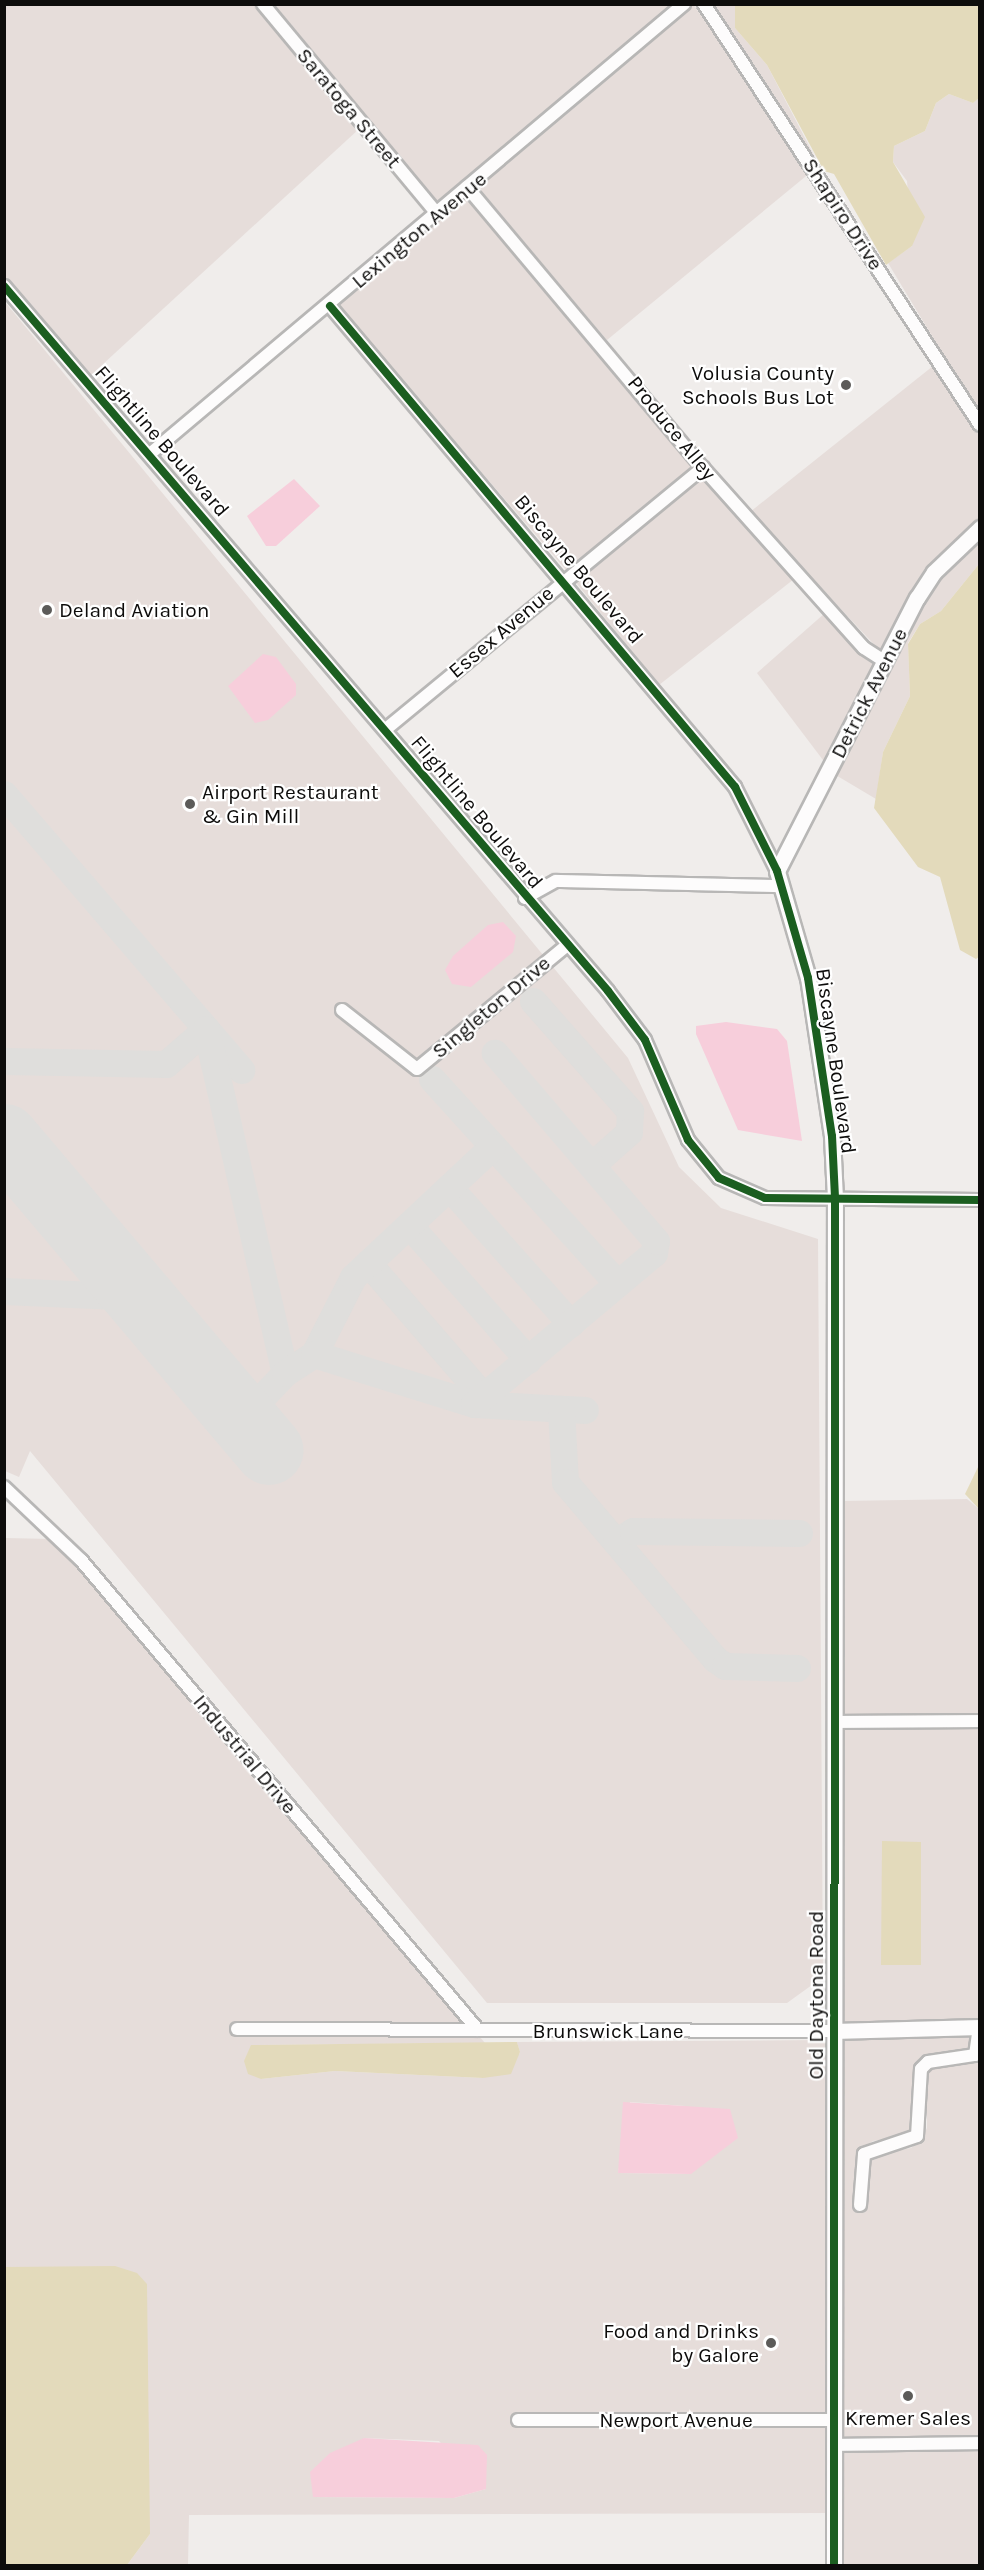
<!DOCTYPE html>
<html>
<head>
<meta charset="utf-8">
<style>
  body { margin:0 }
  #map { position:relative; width:984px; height:2570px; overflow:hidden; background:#f0edeb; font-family:Karla,sans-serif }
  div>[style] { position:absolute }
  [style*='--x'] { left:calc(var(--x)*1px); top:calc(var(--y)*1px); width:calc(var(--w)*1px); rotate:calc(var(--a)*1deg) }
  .built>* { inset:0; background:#e6ddda }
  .green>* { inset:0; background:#e3dabb }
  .water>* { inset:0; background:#f7cedb }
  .taxiway>* { height:27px; margin:-13.5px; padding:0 13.5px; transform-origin:13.5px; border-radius:13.5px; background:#dfdedc }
  .runway>* { height:69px; margin:-34.5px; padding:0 34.5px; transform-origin:34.5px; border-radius:34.5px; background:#dfdedc }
  .roads { filter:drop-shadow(2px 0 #b8b7b6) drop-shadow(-2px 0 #b8b7b6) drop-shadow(0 2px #b8b7b6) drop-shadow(0 -2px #b8b7b6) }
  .minor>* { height:12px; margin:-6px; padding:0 6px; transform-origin:6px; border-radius:6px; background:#fdfcfc }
  .tertiary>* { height:15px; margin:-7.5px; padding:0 7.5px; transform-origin:7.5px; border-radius:7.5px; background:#fdfcfc }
  .cycleway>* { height:8px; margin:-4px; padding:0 4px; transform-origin:4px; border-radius:4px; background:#1b5e20 }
  .dots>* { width:16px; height:16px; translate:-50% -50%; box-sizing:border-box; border:3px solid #fff; border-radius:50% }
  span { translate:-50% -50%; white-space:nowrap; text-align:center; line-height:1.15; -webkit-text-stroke:4.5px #fff; paint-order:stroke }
  .street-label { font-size:21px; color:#0d0c0b }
  .poi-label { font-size:21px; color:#0d0c0b }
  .right { translate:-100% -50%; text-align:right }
  .left { translate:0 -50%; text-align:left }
  .frame { position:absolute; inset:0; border:6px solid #0d0c0b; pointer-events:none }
</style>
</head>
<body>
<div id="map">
  <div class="built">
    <i style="clip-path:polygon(693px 4px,811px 172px,607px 340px,476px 188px)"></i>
    <i style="clip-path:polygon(4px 5px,255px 5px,359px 129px,90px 376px,5px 277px)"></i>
    <i style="clip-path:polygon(270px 5px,676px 5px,436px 204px)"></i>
    <i style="clip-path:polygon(711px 5px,735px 5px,735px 28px,767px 65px,819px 165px)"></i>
    <i style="clip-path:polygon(949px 94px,973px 103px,979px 98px,979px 414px,888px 263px,912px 246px,907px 181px,893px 162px,894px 146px,925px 131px,936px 103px)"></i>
    <i style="clip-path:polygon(467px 195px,695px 467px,566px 570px,338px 306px)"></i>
    <i style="clip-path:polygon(5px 302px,628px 1058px,679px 1167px,721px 1208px,818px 1239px,823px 1977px,787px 2003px,487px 2003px,30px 1451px,19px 1477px,5px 1471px)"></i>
    <i style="clip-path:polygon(933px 366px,979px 435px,979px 522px,882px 653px,750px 512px)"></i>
    <i style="clip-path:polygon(702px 476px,794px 579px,659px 685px,573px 579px)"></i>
    <i style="clip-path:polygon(979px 535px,979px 564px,941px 611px,920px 624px,908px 643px,910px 696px,883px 752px,876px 799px,834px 774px,939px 575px)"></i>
    <i style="clip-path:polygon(825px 613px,877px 663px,826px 764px,757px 673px)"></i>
    <i style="clip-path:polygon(967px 1499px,979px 1509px,979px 1716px,842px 1716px,842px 1501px)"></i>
    <i style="clip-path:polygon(evenodd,5px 1538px,53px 1539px,485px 2043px,251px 2045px,261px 2079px,335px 2071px,483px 2078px,520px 2053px,517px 2042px,827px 2040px,829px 2415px,513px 2415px,512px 2425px,828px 2425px,828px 2513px,189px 2515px,188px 2565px,127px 2565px,150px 2534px,5px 2267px,5px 1538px,630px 2102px,685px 2106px,691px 2174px,618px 2173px,630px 2102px,5px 1538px,364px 2438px,439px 2441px,486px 2489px,454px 2498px,313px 2497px,364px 2438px)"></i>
    <i style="clip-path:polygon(979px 1726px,979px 2022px,839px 2025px,842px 1727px)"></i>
    <i style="clip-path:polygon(973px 2033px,970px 2050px,926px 2057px,916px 2066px,912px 2134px,873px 2141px,859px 2150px,854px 2210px,866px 2210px,869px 2156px,911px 2148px,921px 2140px,927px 2128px,927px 2071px,979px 2057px,979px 2437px,840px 2440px,839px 2036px)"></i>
    <i style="clip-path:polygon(979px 2448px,979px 2565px,842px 2565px,840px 2450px)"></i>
  </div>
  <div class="green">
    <i style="clip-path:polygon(735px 5px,979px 5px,979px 98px,973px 103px,949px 94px,936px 103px,925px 131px,894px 146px,893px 162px,925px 217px,912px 246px,886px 265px,834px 174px,824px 171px,767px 65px,735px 28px)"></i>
    <i style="clip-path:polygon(979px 564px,980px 956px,976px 959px,960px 950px,940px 877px,918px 867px,874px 808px,883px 752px,910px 696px,908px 644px,920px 624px,941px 611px)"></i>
    <i style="clip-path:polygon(979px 1465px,979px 1509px,965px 1494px)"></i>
    <i style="clip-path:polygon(882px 1841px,921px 1842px,921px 1965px,881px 1965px)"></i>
    <i style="clip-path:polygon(517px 2042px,520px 2052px,511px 2074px,483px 2078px,335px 2071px,261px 2079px,248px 2074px,244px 2061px,251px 2045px)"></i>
    <i style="clip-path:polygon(115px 2266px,137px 2273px,147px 2284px,150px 2534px,127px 2565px,5px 2565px,5px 2267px)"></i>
  </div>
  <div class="water">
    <i style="clip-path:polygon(294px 479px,320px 506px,276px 546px,266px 546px,247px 516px)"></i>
    <i style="clip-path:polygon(263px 654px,276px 657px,296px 684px,296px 695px,268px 720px,255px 723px,228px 686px)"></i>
    <i style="clip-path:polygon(503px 922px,516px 936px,513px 952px,471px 987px,452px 984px,445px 970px,453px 956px,488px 925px)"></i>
    <i style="clip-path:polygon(726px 1022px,777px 1029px,787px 1041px,802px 1141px,738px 1130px,696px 1034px,696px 1026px)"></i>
    <i style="clip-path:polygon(623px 2102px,730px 2109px,738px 2138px,691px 2174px,618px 2173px)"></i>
    <i style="clip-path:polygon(364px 2438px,478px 2445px,487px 2455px,486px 2489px,454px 2498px,313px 2497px,310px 2472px,330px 2453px)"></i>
  </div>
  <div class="taxiway">
    <i style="--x:4;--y:794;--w:364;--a:49.3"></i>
    <i style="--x:533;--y:1001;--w:147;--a:48.6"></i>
    <i style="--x:630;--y:1111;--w:21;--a:93"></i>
    <i style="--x:629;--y:1132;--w:48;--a:138.4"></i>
    <i style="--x:4;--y:1061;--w:162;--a:1.1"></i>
    <i style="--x:166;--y:1064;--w:53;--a:-41.2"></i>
    <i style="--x:206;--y:1029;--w:353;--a:77.1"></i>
    <i style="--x:285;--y:1373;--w:62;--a:133.7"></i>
    <i style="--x:432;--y:1079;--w:274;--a:47.8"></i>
    <i style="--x:449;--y:1187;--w:183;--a:48.3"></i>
    <i style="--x:409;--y:1225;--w:180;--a:48.6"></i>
    <i style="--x:368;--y:1263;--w:177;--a:49.1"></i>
    <i style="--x:4;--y:1291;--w:135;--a:2.5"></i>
    <i style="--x:314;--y:1354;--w:86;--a:-63.1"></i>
    <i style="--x:353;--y:1277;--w:190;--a:-43.1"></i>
    <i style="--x:285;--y:1373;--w:35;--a:-33"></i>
    <i style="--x:314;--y:1354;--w:168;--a:17.4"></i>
    <i style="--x:474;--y:1404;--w:111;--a:3.1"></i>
    <i style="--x:474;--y:1404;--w:235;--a:-40"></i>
    <i style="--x:654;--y:1253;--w:12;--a:-81"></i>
    <i style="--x:656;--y:1241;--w:248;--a:-130.6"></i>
    <i style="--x:561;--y:1410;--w:72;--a:86.8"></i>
    <i style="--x:565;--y:1482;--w:232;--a:49.7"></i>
    <i style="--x:715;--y:1659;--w:12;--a:35"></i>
    <i style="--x:725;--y:1666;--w:72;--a:1.6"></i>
    <i style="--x:616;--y:1542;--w:20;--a:-33"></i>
    <i style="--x:633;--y:1531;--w:166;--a:0.7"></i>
  </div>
  <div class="runway">
    <i style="--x:4;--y:1138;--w:409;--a:49.7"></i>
  </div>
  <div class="roads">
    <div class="minor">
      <i style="--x:263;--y:4;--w:269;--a:50.3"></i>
      <i style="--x:704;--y:4;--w:503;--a:56.75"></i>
      <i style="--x:467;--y:187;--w:367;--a:50"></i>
      <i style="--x:703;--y:468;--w:241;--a:48.2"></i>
      <i style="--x:864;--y:648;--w:24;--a:33"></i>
      <i style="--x:4;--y:286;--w:928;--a:49.41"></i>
      <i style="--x:608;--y:991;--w:61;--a:52.9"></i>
      <i style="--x:645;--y:1040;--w:109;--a:66.7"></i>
      <i style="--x:688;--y:1140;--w:49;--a:50.8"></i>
      <i style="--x:719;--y:1178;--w:50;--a:23.5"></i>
      <i style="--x:765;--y:1198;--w:215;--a:0.5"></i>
      <i style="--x:330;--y:306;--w:629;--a:49.9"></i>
      <i style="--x:735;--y:787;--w:94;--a:63.4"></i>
      <i style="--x:151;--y:453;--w:697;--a:-40.11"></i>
      <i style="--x:386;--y:729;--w:411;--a:-39.5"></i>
      <i style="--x:525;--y:898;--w:35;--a:-29"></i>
      <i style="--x:556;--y:881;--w:222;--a:1.3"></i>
      <i style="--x:342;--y:1010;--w:95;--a:38.2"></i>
      <i style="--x:417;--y:1069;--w:193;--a:-39.5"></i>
      <i style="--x:4;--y:1487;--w:106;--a:43.5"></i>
      <i style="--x:81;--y:1560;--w:615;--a:49.81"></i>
      <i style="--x:836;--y:1722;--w:144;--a:-0.4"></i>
      <i style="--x:237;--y:2029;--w:596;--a:0.19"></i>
      <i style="--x:860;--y:2205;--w:51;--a:-85.5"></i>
      <i style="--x:864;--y:2154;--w:56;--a:-18.8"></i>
      <i style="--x:917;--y:2136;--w:67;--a:-86.6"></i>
      <i style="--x:921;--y:2069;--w:10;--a:-45"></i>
      <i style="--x:928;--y:2062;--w:48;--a:-8.5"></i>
      <i style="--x:975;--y:2055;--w:28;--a:-82"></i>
      <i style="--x:518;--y:2420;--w:316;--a:0"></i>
      <i style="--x:834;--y:2445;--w:146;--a:-0.8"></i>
    </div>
    <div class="tertiary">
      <i style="--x:833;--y:2031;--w:147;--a:-1.6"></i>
      <i style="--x:834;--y:2566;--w:1368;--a:-89.96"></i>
      <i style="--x:835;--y:1198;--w:62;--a:-92.8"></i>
      <i style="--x:832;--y:1136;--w:160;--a:-98.6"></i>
      <i style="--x:808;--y:978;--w:111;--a:-106.2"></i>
      <i style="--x:777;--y:871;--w:307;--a:-62.9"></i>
      <i style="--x:917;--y:598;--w:31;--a:-57"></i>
      <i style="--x:934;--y:572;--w:64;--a:-43.7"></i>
    </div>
  </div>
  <div class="cycleway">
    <i style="--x:4;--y:286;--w:928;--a:49.41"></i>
    <i style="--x:608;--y:991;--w:61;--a:52.9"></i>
    <i style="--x:645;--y:1040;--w:109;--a:66.7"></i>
    <i style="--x:688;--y:1140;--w:49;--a:50.8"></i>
    <i style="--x:719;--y:1178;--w:50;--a:23.5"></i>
    <i style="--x:765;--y:1198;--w:215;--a:0.5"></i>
    <i style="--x:330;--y:306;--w:629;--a:49.9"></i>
    <i style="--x:735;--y:787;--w:94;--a:63.4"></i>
    <i style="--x:777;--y:871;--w:111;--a:73.8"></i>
    <i style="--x:808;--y:978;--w:160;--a:81.4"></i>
    <i style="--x:832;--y:1136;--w:62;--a:87.2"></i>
    <i style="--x:835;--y:1198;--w:1368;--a:90.04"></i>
  </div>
  <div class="dots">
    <i style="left:846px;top:385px;background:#5c5b59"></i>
    <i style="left:47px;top:610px;background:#5c5b59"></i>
    <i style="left:190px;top:804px;background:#5c5b59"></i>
    <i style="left:771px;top:2343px;background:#5c5b59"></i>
    <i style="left:908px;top:2396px;background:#5c5b59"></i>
  </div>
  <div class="street-label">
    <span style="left:349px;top:108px;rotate:50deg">Saratoga Street</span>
    <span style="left:843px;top:214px;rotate:57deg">Shapiro Drive</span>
    <span style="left:419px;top:230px;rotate:-40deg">Lexington Avenue</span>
    <span style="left:672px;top:428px;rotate:51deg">Produce Alley</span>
    <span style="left:162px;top:441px;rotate:49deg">Flightline Boulevard</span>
    <span style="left:579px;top:569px;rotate:50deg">Biscayne Boulevard</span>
    <span style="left:501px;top:632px;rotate:-40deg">Essex Avenue</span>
    <span style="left:869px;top:693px;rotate:-63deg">Detrick Avenue</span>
    <span style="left:477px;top:812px;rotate:50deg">Flightline Boulevard</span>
    <span style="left:491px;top:1007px;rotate:-40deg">Singleton Drive</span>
    <span style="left:836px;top:1061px;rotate:82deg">Biscayne Boulevard</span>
    <span style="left:245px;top:1754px;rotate:50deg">Industrial Drive</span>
    <span style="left:816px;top:1995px;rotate:-90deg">Old Daytona Road</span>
    <span style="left:608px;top:2031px">Brunswick Lane</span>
    <span style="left:676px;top:2420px">Newport Avenue</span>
  </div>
  <div class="poi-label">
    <span class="right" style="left:834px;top:385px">Volusia County<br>Schools Bus Lot</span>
    <span class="left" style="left:59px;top:610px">Deland Aviation</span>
    <span class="left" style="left:202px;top:804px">Airport Restaurant<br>&amp; Gin Mill</span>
    <span class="right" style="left:759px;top:2343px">Food and Drinks<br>by Galore</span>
    <span style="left:908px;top:2418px">Kremer Sales</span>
  </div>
  <div class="frame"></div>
</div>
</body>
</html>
